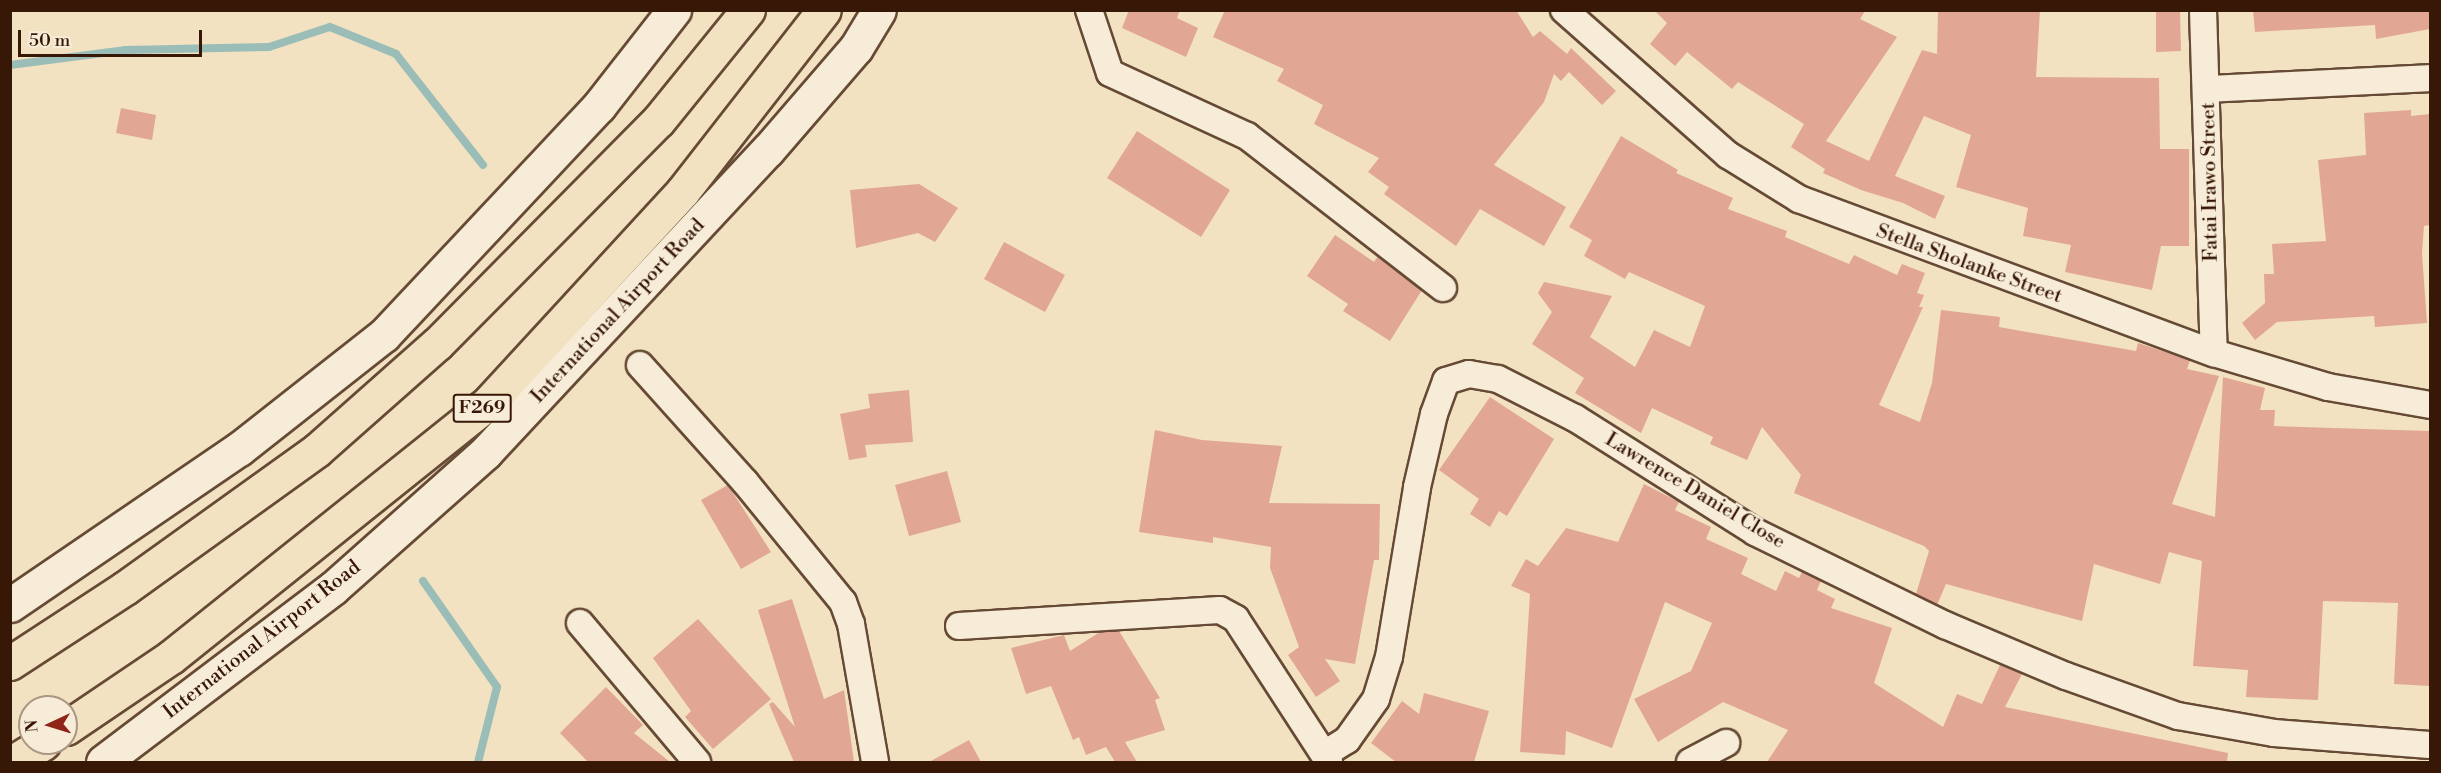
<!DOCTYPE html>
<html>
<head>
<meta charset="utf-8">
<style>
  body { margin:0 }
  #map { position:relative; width:2441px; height:773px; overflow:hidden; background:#f2e2c2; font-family:"Libre Bodoni",serif }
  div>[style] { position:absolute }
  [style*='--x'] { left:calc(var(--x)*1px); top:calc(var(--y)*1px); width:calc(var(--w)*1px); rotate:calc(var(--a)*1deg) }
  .stream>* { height:8px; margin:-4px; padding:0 4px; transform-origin:4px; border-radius:4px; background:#9bbdb7 }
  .building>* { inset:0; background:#e1a794 }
  .roads { filter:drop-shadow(2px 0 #664a35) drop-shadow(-2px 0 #664a35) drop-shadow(0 2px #664a35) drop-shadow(0 -2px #664a35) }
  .minor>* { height:26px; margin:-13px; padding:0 13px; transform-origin:13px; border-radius:13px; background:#f7ecd7 }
  .secondary>* { height:33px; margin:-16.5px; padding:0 16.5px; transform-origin:16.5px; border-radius:16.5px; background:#f7ecd7 }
  .motorway>* { height:33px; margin:-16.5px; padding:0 16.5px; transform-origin:16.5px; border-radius:16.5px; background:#f2e2c2 }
  span { translate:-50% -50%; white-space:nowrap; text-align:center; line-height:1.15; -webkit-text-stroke:4.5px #f7ecd7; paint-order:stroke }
  .shield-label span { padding:2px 4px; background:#f7ecd7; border:2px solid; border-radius:4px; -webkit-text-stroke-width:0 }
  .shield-label { font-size:18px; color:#371706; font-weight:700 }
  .street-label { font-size:20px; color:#371706 }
  .frame { position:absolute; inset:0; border:12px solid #371706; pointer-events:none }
  .north { position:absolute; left:18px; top:695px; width:60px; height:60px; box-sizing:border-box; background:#f7ecd7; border:2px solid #aa9783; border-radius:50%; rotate:266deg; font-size:16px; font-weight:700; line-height:24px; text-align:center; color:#371706 }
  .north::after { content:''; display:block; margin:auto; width:21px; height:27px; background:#8f2418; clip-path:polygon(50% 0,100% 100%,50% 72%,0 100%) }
  .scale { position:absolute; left:18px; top:30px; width:184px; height:27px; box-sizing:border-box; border:3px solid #371706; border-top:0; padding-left:8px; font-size:18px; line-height:21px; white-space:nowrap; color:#371706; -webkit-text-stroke:4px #f7ecd7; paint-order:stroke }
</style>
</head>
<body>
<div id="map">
  <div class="stream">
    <i style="--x:10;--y:65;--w:117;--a:-7.4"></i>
    <i style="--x:126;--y:50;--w:143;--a:-1.2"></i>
    <i style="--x:269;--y:47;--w:64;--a:-18.2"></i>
    <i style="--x:330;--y:27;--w:71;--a:22.2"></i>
    <i style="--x:396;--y:54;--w:141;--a:51.9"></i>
    <i style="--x:423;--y:581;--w:129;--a:55.1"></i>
    <i style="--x:497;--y:687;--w:77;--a:104.2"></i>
  </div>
  <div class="building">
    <i style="clip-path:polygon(1129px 10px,1180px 10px,1177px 18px,1198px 28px,1186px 57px,1122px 28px)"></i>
    <i style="clip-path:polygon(1225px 10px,1516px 10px,1533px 37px,1540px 31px,1567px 54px,1571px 48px,1616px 91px,1602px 105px,1569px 72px,1561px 81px,1554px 74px,1544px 102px,1494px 165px,1566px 207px,1544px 246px,1480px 209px,1456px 246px,1384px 194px,1389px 187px,1368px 172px,1379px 158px,1314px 124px,1323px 105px,1277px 81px,1284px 69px,1213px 37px)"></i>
    <i style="clip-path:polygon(1654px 10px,1865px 11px,1860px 19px,1897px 37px,1826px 141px,1869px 161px,1922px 50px,1937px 54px,1938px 10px,2040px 10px,2036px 77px,2159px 78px,2160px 149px,2189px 149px,2189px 246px,2161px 246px,2152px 290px,2065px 272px,2071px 245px,2023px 236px,2028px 208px,1956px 187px,1971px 135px,1924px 116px,1895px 176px,1945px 196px,1935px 219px,1903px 203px,1861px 190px,1823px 173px,1825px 169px,1791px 147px,1804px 124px,1738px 82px,1732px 89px,1687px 52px,1675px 66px,1650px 44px,1667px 23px)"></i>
    <i style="clip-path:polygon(2156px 10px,2180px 10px,2181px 51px,2156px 52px)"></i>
    <i style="clip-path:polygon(2253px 10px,2430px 10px,2430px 29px,2376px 39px,2375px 25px,2255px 32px)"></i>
    <i style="clip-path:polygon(121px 108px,156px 115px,152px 140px,116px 133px)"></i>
    <i style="clip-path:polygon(2411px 110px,2411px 116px,2430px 114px,2430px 225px,2424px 226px,2422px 253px,2427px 323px,2375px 327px,2374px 316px,2277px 322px,2255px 340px,2242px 323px,2265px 303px,2264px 274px,2274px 274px,2272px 244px,2326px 241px,2318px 160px,2366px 155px,2364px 113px)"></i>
    <i style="clip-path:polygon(1137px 131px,1230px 190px,1201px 237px,1107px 178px)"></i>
    <i style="clip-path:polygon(1621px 136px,1678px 170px,1676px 173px,1733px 198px,1728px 209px,1787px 231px,1785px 237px,1849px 264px,1854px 255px,1897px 275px,1902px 264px,1925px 273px,1917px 293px,1924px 295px,1919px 307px,1923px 307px,1879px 405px,1920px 422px,1932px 383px,1941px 310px,2000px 317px,1999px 327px,2136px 351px,2138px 343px,2190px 360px,2187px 369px,2219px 376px,2172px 504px,2215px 517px,2223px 377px,2265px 388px,2260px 410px,2275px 410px,2274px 426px,2430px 431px,2430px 686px,2394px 684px,2398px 603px,2323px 601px,2318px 700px,2246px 697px,2248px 670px,2193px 666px,2202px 561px,2169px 552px,2160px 584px,2094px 564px,2082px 621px,1946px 584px,1937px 605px,1916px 594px,1929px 551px,1924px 546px,1794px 493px,1801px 475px,1762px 427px,1747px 460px,1710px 444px,1713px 437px,1652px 408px,1641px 433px,1575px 393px,1584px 378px,1532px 344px,1552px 312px,1538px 293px,1544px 282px,1612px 296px,1590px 337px,1635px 367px,1654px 330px,1690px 347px,1705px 306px,1629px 272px,1625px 279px,1584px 256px,1592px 240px,1569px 227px)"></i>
    <i style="clip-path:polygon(919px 184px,958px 208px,935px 242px,918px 233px,856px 248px,850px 190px)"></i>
    <i style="clip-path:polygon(1335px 235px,1374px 262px,1378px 256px,1422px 290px,1390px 341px,1343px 311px,1348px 304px,1307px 276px)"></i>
    <i style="clip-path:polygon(1004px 242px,1065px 275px,1045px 312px,984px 279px)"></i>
    <i style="clip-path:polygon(909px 390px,913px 442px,865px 445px,867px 457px,849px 460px,840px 414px,870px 408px,868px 394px)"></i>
    <i style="clip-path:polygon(1490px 397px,1554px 439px,1507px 516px,1499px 511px,1490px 527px,1470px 514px,1479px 499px,1439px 470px)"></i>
    <i style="clip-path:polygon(1155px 430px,1202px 440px,1282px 446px,1269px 503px,1380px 504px,1379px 560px,1374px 560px,1355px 664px,1325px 659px,1340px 681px,1316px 697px,1288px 655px,1299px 647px,1270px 568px,1271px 547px,1213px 537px,1213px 543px,1139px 532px)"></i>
    <i style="clip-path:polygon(947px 471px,961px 522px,909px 536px,895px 485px)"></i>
    <i style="clip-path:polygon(1644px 484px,1679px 502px,1675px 510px,1711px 527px,1706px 539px,1748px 558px,1741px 574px,1776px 591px,1785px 571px,1799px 578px,1802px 572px,1821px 581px,1817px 590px,1835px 599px,1831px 608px,1892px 628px,1874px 683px,1943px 727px,1957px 694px,1982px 704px,2000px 665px,2022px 674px,2005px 707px,2228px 753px,2227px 762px,1767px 762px,1788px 730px,1723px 702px,1658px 742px,1634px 699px,1691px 671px,1712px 623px,1665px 602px,1612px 748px,1566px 731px,1565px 755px,1520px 752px,1530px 594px,1511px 586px,1526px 559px,1538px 566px,1566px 528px,1618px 542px)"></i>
    <i style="clip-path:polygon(728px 485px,771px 552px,741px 569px,701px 500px)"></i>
    <i style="clip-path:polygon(792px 599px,824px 699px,844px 690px,854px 762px,794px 762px,769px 704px,773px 702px,795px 727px,758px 610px)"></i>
    <i style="clip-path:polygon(698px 619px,771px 699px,713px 749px,685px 717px,691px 711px,653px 658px)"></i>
    <i style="clip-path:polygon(1119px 631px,1160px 698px,1155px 700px,1165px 730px,1125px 742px,1137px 762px,1115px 762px,1106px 747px,1086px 755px,1079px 737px,1073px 740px,1051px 686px,1026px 694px,1011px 648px,1064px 635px,1070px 651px,1100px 632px)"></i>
    <i style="clip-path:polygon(606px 687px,643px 725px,634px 733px,670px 762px,588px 762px,560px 733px)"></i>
    <i style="clip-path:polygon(1424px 693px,1489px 711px,1474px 762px,1396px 762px,1371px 743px,1402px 701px,1419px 714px)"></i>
    <i style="clip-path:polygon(969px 740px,981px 762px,929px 762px)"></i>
  </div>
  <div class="roads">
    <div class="minor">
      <i style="--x:1089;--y:10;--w:66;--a:71.6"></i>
      <i style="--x:1110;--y:73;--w:151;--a:24.7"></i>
      <i style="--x:1247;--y:136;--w:248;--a:37.8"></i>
      <i style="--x:1564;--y:10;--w:219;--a:41.5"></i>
      <i style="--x:1728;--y:155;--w:84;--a:31.8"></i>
      <i style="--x:1799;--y:199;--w:443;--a:20.4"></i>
      <i style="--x:2214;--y:353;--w:119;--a:16.6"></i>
      <i style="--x:2328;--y:387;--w:104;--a:10"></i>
      <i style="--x:2203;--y:10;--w:343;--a:88.2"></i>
      <i style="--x:2208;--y:89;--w:222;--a:-2.8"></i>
      <i style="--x:640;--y:365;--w:157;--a:48.1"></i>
      <i style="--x:745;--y:482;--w:155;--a:50.8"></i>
      <i style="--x:843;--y:602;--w:23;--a:70"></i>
      <i style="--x:851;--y:624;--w:140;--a:80.1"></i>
      <i style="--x:580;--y:623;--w:182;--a:49.9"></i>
      <i style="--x:959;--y:626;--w:261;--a:-3.5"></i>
      <i style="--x:1220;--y:610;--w:18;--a:29"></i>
      <i style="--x:1236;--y:619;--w:171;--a:57"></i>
      <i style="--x:1326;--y:753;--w:25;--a:-32"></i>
      <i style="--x:1347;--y:740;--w:50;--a:-54.7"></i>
      <i style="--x:1376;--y:699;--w:44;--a:-72.8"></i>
      <i style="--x:1389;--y:657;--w:172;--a:-80.6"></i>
      <i style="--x:1417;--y:487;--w:75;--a:-76.9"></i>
      <i style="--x:1434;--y:414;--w:35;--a:-70"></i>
      <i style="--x:1446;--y:381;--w:24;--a:-17"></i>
      <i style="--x:1469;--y:374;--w:29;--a:10"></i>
      <i style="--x:1498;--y:379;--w:86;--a:26.9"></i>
      <i style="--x:1575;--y:418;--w:213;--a:32.3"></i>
      <i style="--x:1755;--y:532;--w:212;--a:26.1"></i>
      <i style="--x:1945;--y:625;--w:131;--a:22.9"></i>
      <i style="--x:2066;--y:676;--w:119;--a:19.7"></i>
      <i style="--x:2178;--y:716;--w:97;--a:10"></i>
      <i style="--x:2274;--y:733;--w:156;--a:4.4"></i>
      <i style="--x:1690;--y:762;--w:41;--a:-27.8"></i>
    </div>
    <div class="secondary">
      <i style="--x:10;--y:605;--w:277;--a:-34.3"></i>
      <i style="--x:239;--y:449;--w:184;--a:-38.2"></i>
      <i style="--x:384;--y:335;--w:314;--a:-46.8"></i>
      <i style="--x:599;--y:106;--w:122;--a:-52"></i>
      <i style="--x:103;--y:762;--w:288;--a:-37.1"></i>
      <i style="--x:333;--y:588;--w:205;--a:-41.6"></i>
      <i style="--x:486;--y:452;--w:412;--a:-47"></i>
      <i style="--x:767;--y:151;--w:136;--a:-49.2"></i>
      <i style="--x:856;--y:48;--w:44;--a:-58.8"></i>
    </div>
    <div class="motorway">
      <i style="--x:10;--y:663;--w:137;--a:-33.1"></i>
      <i style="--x:125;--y:588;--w:236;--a:-35.7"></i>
      <i style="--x:317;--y:450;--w:160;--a:-41.5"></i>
      <i style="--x:437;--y:344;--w:314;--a:-45.3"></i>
      <i style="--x:658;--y:121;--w:143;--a:-51"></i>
      <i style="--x:66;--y:728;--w:127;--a:-34.1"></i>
      <i style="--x:171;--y:657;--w:409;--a:-38.7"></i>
      <i style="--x:490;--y:401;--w:285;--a:-47.4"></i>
      <i style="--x:683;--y:191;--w:229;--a:-52.1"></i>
      <i style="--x:13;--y:762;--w:36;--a:-32"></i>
    </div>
  </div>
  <div class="shield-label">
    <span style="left:482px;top:408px">F269</span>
  </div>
  <div class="street-label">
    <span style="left:2210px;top:182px;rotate:-91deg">Fatai Irawo Street</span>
    <span style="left:1969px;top:264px;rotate:20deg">Stella Sholanke Street</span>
    <span style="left:618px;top:311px;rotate:-47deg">International Airport Road</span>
    <span style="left:1695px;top:491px;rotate:31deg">Lawrence Daniel Close</span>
    <span style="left:262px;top:640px;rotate:-38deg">International Airport Road</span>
  </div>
  <div class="frame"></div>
  <div class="north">N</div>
  <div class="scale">50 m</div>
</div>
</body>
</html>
